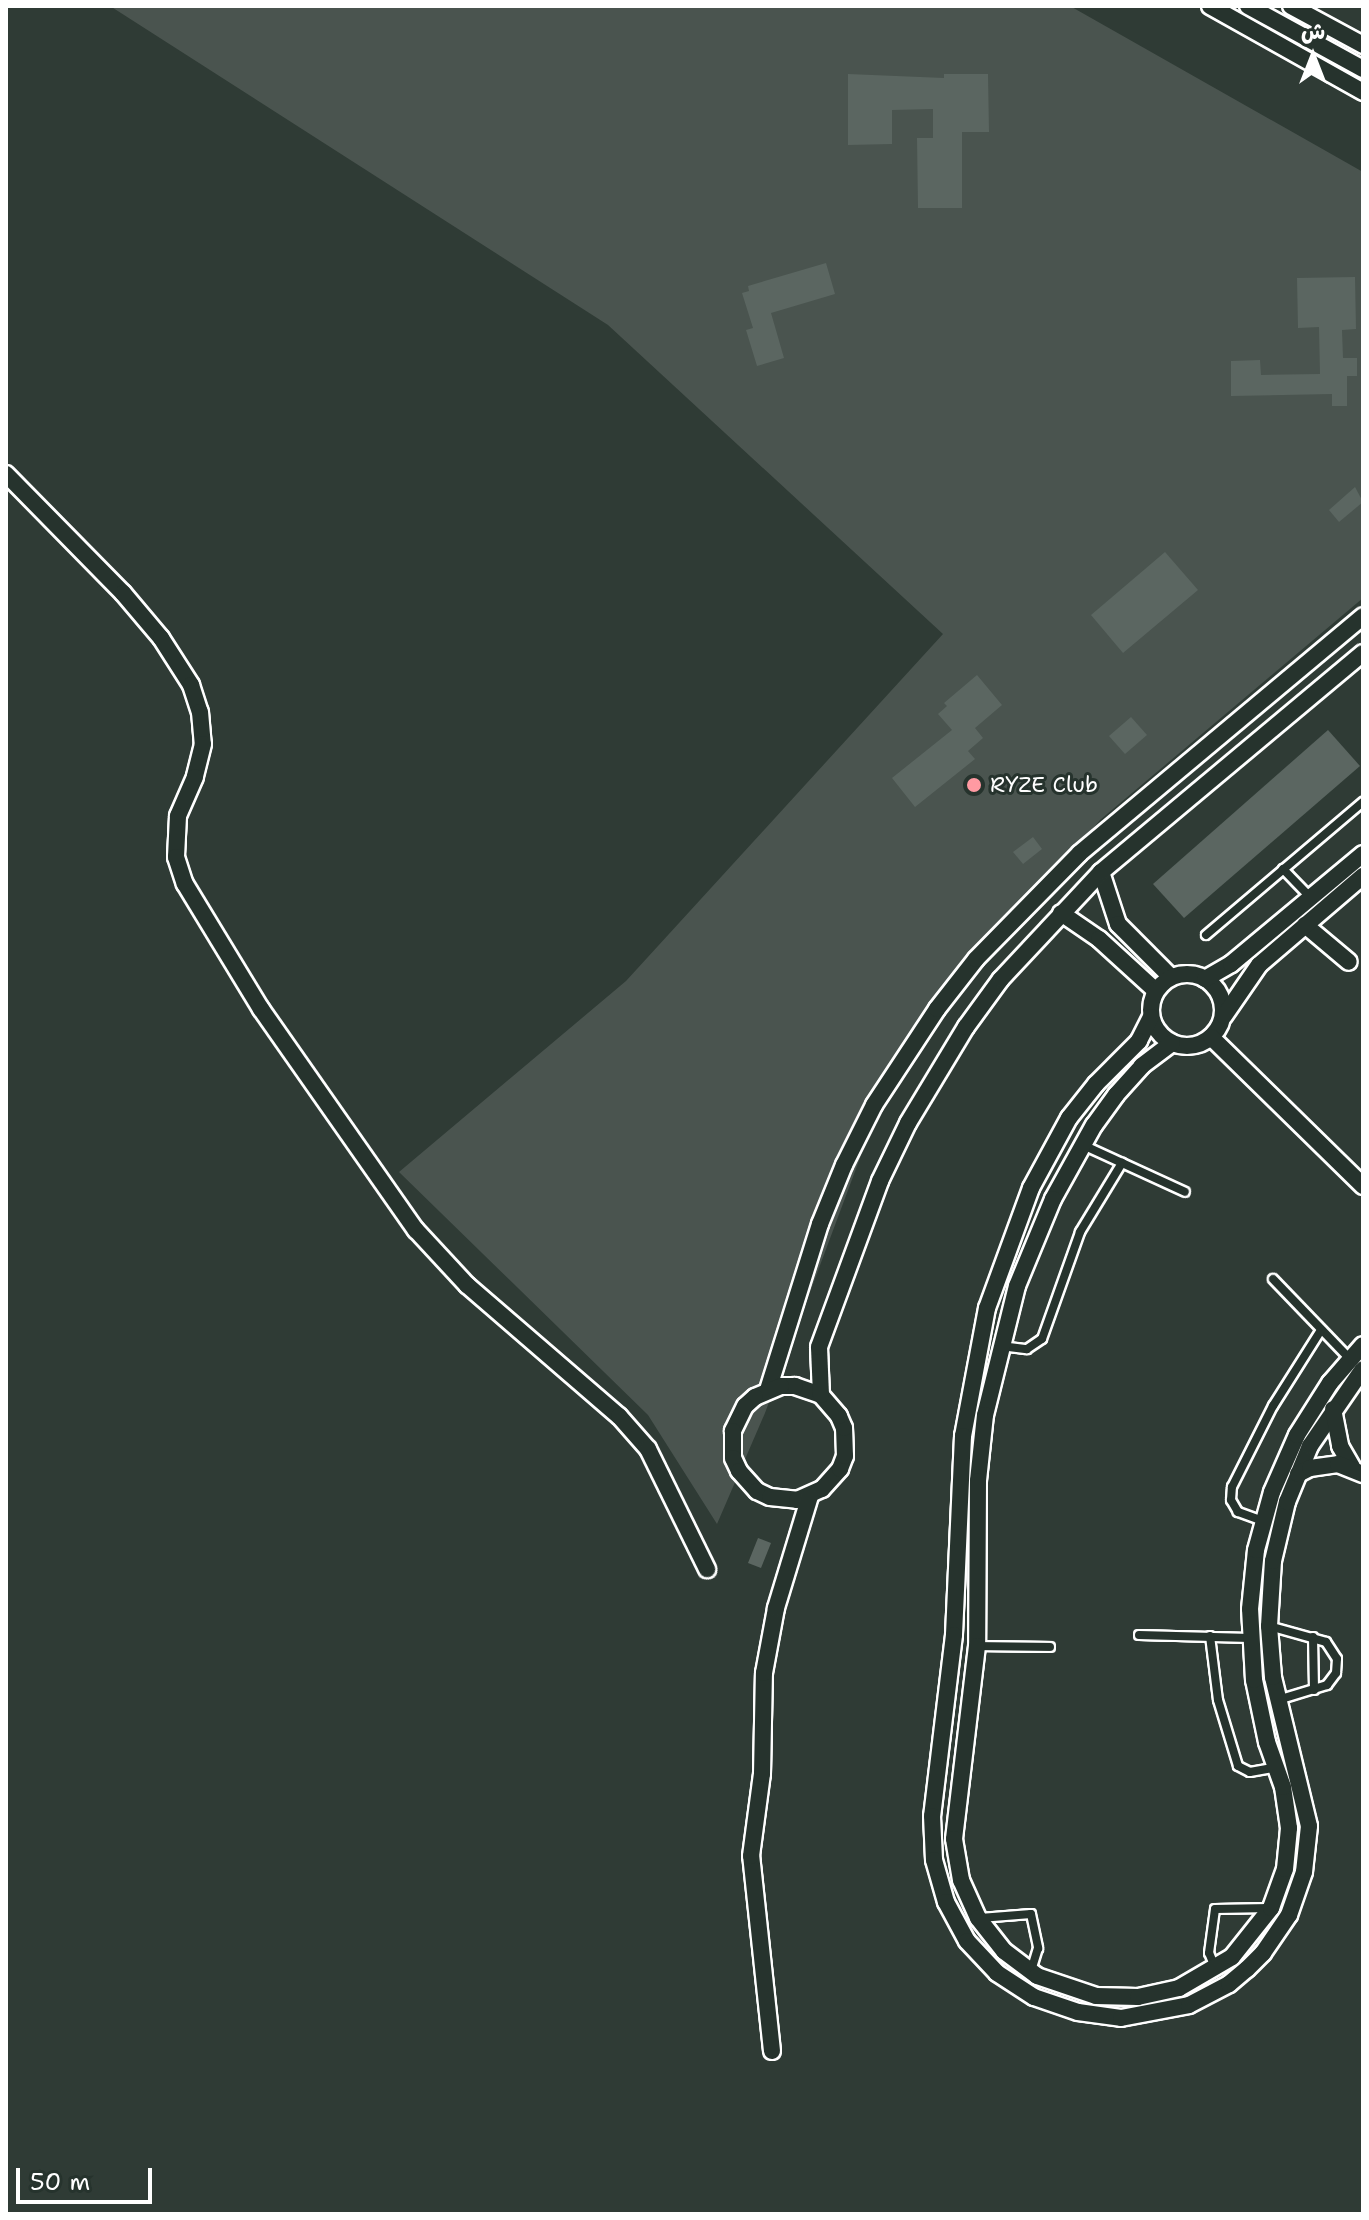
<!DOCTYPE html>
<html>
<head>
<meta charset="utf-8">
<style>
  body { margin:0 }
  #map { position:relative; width:1369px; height:2220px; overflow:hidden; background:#2f3b35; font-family:"Shantell Sans","Playpen Sans Arabic",sans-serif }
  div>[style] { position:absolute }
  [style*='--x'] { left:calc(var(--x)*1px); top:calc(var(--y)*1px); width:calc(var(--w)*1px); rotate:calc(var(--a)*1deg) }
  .green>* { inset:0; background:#4a544f }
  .building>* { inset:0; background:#5b6661 }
  .roads { filter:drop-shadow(2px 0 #fff) drop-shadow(-2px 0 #fff) drop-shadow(0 2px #fff) drop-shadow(0 -2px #fff) }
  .service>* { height:8px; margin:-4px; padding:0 4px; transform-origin:4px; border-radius:4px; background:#26332d }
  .minor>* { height:16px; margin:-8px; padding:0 8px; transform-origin:8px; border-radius:8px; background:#26332d }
  .minor>.ring { margin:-8px; padding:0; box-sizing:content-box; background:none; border:16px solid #26332d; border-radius:50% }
  .dots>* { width:22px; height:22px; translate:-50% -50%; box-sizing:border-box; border:4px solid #26332d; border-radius:50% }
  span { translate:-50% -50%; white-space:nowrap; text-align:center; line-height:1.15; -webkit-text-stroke:6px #26332d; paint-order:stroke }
  .poi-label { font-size:22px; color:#fff }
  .left { translate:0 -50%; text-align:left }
  .frame { position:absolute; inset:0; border:8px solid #fff; pointer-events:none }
  .north { position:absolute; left:1273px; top:16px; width:80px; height:80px; -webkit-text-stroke:6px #26332d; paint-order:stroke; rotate:0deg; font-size:22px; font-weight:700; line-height:32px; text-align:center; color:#fff }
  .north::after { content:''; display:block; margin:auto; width:28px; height:36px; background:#fff; clip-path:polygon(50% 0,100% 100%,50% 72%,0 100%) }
  .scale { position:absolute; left:16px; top:2168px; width:136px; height:36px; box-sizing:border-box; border:4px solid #fff; border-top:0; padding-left:10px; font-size:24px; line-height:28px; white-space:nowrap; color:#fff; -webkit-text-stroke:6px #26332d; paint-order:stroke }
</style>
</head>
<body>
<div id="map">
  <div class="green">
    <i style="clip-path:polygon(110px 6px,1070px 6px,1363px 172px,1363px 598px,1100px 820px,985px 959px,879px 1107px,765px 1413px,717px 1524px,648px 1415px,399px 1172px,626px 981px,943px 634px,608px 325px)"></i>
  </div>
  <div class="building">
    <i style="clip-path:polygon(848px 74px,944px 78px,944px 74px,988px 74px,989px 132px,962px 132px,962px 208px,918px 208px,917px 138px,933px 138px,933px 109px,892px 110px,892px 144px,848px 145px)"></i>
    <i style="clip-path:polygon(826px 263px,835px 294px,771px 313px,784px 358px,757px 366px,746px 330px,753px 328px,742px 293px,749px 291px,748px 286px)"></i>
    <i style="clip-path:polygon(1355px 277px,1356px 329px,1342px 330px,1343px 358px,1357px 358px,1357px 376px,1347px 376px,1347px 406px,1332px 406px,1332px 394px,1231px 396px,1231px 361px,1260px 360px,1261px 375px,1320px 374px,1319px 327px,1298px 328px,1297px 278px)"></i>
    <i style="clip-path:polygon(1355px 487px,1363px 502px,1339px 522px,1329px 510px)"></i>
    <i style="clip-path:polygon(1165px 552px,1198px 590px,1123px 653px,1091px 615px)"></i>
    <i style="clip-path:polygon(977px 675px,1002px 705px,975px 728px,983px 738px,968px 751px,975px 759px,915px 807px,892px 778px,952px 730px,938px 714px,947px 706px,944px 703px)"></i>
    <i style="clip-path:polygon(1131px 717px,1147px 735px,1125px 754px,1109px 736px)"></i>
    <i style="clip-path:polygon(1328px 730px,1360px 766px,1184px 918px,1153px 884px)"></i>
    <i style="clip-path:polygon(1033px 837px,1042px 849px,1023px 864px,1013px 852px)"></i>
    <i style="clip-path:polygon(758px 1538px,771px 1543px,761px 1568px,748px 1563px)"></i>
  </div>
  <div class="roads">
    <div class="service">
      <i style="--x:1283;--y:869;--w:39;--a:46"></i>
      <i style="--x:1206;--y:935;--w:206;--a:-40.3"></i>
      <i style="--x:1083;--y:1145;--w:112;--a:24.7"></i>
      <i style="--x:1273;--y:1279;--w:111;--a:46.1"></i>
      <i style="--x:1001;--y:1346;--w:26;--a:7"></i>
      <i style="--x:1027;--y:1349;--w:18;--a:-34"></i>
      <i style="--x:1042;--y:1339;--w:114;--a:-70.4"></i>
      <i style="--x:1080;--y:1232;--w:81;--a:-58.7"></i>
      <i style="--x:1263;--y:1521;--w:27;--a:-160"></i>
      <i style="--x:1238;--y:1512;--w:14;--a:-120"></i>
      <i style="--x:1231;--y:1500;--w:13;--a:-86"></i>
      <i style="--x:1232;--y:1487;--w:91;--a:-63.2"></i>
      <i style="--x:1273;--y:1406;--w:90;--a:-57.7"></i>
      <i style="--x:1269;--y:1626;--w:59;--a:15.7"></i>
      <i style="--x:1326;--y:1642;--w:20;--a:57"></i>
      <i style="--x:1337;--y:1659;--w:14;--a:94"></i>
      <i style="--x:1336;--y:1673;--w:15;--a:127"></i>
      <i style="--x:1327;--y:1685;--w:51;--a:163"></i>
      <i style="--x:1139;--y:1635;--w:111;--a:1.5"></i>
      <i style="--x:1210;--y:1636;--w:64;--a:82.9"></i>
      <i style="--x:1218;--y:1700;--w:69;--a:73.1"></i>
      <i style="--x:1238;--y:1766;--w:13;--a:27"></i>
      <i style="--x:1250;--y:1772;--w:27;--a:-10"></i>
      <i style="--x:1313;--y:1637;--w:53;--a:88.9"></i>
      <i style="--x:977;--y:1646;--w:73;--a:0.8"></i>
      <i style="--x:980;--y:1918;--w:51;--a:-4.5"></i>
      <i style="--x:1031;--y:1914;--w:35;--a:78"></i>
      <i style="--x:1038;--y:1948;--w:24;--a:107"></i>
      <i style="--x:1216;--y:1970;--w:18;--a:-112"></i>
      <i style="--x:1209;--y:1953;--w:44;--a:-82.2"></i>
      <i style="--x:1215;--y:1909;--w:55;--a:-1"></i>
    </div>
    <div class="minor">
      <i style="--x:1210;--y:6;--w:176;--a:29.3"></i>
      <i style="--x:1248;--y:6;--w:131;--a:28.7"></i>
      <i style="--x:1291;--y:6;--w:82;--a:28.4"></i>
      <i style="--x:6;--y:474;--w:167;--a:45.5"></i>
      <i style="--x:123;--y:593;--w:59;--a:49.8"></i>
      <i style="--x:161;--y:638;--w:56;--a:57.4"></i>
      <i style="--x:191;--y:685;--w:28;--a:72"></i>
      <i style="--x:200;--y:712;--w:32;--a:85"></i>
      <i style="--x:203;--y:744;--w:34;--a:104"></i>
      <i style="--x:195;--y:777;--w:43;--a:113.6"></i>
      <i style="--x:178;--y:816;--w:41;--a:92.8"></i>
      <i style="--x:176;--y:857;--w:28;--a:72"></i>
      <i style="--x:185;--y:884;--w:146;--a:58.7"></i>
      <i style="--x:261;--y:1009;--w:270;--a:55"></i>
      <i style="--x:416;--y:1230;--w:75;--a:47.2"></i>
      <i style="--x:467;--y:1285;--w:201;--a:40.8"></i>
      <i style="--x:619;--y:1416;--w:44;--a:48.7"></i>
      <i style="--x:648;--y:1449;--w:134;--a:63.8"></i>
      <i style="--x:1101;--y:872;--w:55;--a:71.9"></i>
      <i style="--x:1118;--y:924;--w:75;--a:45"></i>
      <i style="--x:1061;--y:913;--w:46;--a:34.4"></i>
      <i style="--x:1099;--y:939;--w:77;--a:42.4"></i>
      <i style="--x:1305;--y:925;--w:57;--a:40.1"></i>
      <i class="ring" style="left:1151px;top:974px;width:56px;height:56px"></i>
      <i style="--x:1205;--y:979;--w:30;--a:-30"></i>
      <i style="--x:1231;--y:964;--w:172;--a:-39.8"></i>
      <i style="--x:1224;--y:1016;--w:62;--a:-55.5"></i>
      <i style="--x:1259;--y:965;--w:137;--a:-40.6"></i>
      <i style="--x:1151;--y:1017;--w:27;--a:117"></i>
      <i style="--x:1139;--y:1041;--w:61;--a:135"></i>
      <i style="--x:1096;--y:1084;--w:43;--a:128.5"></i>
      <i style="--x:1069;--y:1118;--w:80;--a:118.5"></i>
      <i style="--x:1031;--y:1188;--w:128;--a:110.1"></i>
      <i style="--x:987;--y:1308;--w:130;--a:100.6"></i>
      <i style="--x:963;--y:1436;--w:199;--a:92.6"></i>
      <i style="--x:954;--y:1635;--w:182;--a:96.9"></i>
      <i style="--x:932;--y:1816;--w:44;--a:87.4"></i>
      <i style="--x:934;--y:1860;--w:44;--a:74.1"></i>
      <i style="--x:946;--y:1902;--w:44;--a:61.7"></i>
      <i style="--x:967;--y:1941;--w:44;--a:46.8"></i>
      <i style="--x:997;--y:1973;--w:44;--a:33"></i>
      <i style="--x:1034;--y:1997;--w:46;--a:18.8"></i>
      <i style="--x:1078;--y:2012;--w:43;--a:7.9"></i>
      <i style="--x:1121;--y:2018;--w:69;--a:-10.8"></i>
      <i style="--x:1189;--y:2005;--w:45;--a:-27.7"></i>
      <i style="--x:1229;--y:1984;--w:23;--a:-40"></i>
      <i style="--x:1247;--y:1969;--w:23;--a:-45"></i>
      <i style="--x:1263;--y:1953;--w:46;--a:-55.6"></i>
      <i style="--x:1289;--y:1915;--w:46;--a:-70.8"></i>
      <i style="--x:1304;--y:1872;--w:46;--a:-83.8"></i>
      <i style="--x:1309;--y:1826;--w:153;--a:-103.6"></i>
      <i style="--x:1273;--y:1677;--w:51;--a:-94.5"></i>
      <i style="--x:1269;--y:1626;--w:65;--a:-86.5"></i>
      <i style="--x:1273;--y:1561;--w:61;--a:-76.7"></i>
      <i style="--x:1287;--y:1502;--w:61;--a:-67.7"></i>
      <i style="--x:1310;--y:1446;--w:93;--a:-55.5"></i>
      <i style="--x:1211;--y:1037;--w:213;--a:44.4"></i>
      <i style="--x:1172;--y:1043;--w:38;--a:143"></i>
      <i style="--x:1142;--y:1066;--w:39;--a:132"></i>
      <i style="--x:1116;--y:1095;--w:37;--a:126"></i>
      <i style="--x:1094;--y:1125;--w:85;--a:119"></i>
      <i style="--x:1053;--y:1199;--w:94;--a:112.5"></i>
      <i style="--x:1017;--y:1286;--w:133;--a:103.9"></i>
      <i style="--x:985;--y:1415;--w:66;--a:96.1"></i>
      <i style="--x:978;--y:1481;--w:165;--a:90.3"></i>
      <i style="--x:977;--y:1646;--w:194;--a:96.8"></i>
      <i style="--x:954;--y:1839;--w:42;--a:80.3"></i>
      <i style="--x:961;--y:1880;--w:42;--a:65.9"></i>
      <i style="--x:978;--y:1918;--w:42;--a:51.8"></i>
      <i style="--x:1004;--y:1951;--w:41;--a:37.1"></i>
      <i style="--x:1037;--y:1976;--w:62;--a:18.7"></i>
      <i style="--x:1096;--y:1996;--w:42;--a:1.4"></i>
      <i style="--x:1138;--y:1997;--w:42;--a:-12.4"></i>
      <i style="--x:1179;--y:1988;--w:61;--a:-30.3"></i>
      <i style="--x:1232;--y:1957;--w:63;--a:-51.5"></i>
      <i style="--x:1271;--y:1908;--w:41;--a:-70.3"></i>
      <i style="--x:1285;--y:1869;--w:41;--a:-84.4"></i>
      <i style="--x:1289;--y:1828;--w:41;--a:-98.3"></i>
      <i style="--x:1283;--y:1787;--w:48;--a:-109.6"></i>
      <i style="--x:1267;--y:1742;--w:63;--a:-101.8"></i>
      <i style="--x:1254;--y:1680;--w:71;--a:-93.2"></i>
      <i style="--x:1250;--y:1609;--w:59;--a:-84.2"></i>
      <i style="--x:1256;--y:1550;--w:60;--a:-74.6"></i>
      <i style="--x:1272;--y:1492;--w:62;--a:-66.3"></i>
      <i style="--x:1297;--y:1435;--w:62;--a:-57.6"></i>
      <i style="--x:1330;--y:1383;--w:50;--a:-49"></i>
      <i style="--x:768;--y:1390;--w:174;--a:-72.6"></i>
      <i style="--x:820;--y:1224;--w:64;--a:-67.9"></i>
      <i style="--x:844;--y:1165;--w:67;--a:-63.4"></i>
      <i style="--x:874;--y:1105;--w:115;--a:-56.7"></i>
      <i style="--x:937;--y:1009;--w:63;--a:-52"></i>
      <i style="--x:976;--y:959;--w:148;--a:-45.5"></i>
      <i style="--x:1080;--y:853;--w:369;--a:-39.9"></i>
      <i style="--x:821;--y:1395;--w:28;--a:-161"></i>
      <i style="--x:795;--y:1386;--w:14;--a:180"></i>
      <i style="--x:781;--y:1386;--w:28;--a:157"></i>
      <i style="--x:755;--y:1397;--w:13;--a:138"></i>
      <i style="--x:745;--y:1406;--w:28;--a:116"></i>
      <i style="--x:733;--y:1431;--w:27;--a:90"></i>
      <i style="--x:733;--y:1458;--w:14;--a:65"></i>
      <i style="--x:739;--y:1471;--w:27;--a:48"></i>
      <i style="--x:757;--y:1491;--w:14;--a:25"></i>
      <i style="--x:770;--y:1497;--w:27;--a:6"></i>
      <i style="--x:797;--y:1500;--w:27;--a:-24"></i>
      <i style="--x:822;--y:1489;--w:27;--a:-48"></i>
      <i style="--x:840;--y:1469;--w:14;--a:-69"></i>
      <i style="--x:845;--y:1456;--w:28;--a:-92"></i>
      <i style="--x:844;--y:1428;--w:13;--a:-113"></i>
      <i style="--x:839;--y:1416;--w:28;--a:-131"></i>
      <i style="--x:821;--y:1395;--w:48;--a:-92.4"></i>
      <i style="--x:819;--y:1347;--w:177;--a:-69.8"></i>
      <i style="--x:880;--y:1181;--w:64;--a:-64.2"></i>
      <i style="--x:908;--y:1123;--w:112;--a:-58.9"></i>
      <i style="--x:966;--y:1027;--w:59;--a:-53.9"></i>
      <i style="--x:1001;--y:979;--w:146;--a:-46.9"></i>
      <i style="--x:1101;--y:872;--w:341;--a:-39.9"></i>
      <i style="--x:1333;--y:1409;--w:38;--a:79"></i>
      <i style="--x:1340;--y:1446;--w:24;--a:60"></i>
      <i style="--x:1298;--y:1474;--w:13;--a:-27"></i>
      <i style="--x:1310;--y:1468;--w:28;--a:-8"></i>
      <i style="--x:1338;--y:1464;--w:27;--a:22"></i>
      <i style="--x:772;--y:2051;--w:196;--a:-96.1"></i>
      <i style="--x:751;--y:1856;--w:83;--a:-82.4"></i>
      <i style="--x:762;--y:1774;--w:101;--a:-88.9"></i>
      <i style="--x:764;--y:1673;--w:66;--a:-79.5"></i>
      <i style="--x:776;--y:1608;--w:117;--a:-73.1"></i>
    </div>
  </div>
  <div class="dots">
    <i style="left:974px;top:785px;background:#ff9aa2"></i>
  </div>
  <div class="poi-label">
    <span class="left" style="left:990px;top:785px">RYZE Club</span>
  </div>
  <div class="frame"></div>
  <div class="north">ش</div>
  <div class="scale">50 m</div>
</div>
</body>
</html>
